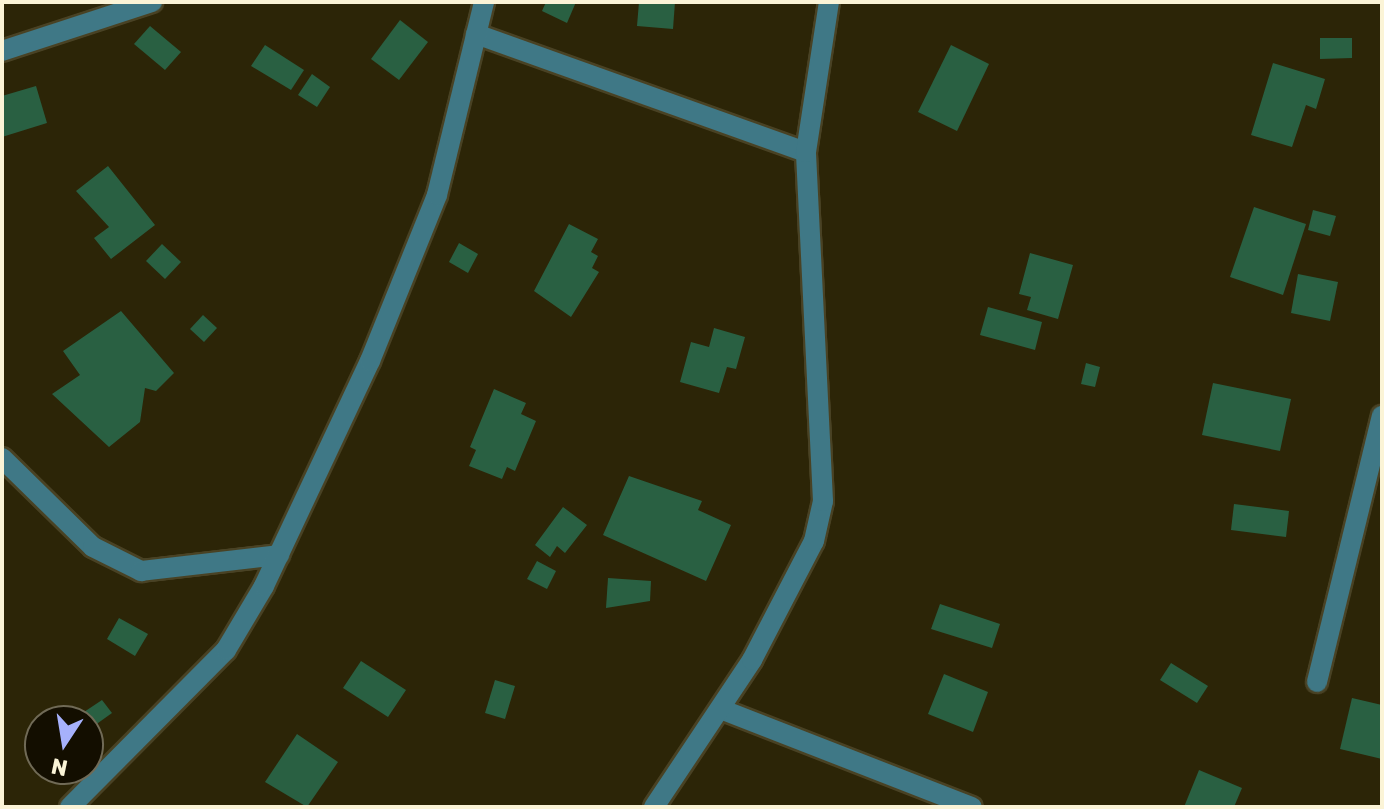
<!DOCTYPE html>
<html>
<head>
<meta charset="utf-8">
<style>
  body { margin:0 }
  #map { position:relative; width:1384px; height:809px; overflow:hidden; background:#2c2507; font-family:Rubik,sans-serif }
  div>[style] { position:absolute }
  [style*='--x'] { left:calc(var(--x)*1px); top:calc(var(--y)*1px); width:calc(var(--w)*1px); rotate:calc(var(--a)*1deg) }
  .building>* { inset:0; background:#296042 }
  .roads { filter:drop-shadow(2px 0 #494224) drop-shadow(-2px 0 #494224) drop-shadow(0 2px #494224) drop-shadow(0 -2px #494224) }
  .minor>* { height:20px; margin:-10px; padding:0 10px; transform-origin:10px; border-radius:10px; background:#3f7886 }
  span { translate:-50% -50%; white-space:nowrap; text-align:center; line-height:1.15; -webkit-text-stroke:8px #130e00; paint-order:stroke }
  .frame { position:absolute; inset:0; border:4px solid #fbf4d7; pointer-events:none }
  .north { position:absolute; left:24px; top:705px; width:80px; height:80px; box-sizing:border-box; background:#130e00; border:2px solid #706a56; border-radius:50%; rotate:192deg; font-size:22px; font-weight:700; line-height:32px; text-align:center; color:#fbf4d7 }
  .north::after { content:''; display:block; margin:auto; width:28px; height:36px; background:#a6b1fc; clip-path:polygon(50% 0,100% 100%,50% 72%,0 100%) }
</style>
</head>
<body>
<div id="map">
  <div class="building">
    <i style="clip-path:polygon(546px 2px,576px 2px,567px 23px,542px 11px)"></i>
    <i style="clip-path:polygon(639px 2px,675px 2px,673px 29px,637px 26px)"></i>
    <i style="clip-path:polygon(400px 20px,428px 42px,399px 80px,371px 59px)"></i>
    <i style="clip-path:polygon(150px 26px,181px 52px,165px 70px,134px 44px)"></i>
    <i style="clip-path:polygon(1320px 38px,1352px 38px,1352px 58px,1320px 59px)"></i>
    <i style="clip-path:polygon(265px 45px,304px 70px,291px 90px,251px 66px)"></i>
    <i style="clip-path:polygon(951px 45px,989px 64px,957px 131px,918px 112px)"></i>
    <i style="clip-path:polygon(1273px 63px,1325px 79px,1316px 109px,1306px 105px,1292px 147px,1251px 135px)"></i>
    <i style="clip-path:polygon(312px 74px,330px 87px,317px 107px,298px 95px)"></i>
    <i style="clip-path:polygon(36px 86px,47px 123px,2px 137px,2px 96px)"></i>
    <i style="clip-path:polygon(108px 166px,155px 225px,111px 259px,94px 238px,109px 227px,76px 191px)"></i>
    <i style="clip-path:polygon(1254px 207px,1306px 224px,1283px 295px,1230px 277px)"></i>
    <i style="clip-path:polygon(1313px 210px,1336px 216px,1330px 236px,1308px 230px)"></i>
    <i style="clip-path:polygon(569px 224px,598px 239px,591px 252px,598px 256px,592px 268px,599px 272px,571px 317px,534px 291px)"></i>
    <i style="clip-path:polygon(459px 243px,478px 254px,468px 273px,449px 262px)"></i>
    <i style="clip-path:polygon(162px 244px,181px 262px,165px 279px,146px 261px)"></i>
    <i style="clip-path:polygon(1030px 253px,1073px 265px,1058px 319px,1027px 310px,1031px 297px,1019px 294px)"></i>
    <i style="clip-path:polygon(1298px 274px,1338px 282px,1330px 321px,1291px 313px)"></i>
    <i style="clip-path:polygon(988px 307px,1042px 322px,1035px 350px,980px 335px)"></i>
    <i style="clip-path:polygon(121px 311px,174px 373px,156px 391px,145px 388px,140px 422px,109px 447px,52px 394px,80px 375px,63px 351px)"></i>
    <i style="clip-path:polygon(203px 315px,217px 328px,204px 342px,190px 329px)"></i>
    <i style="clip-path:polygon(714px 328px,745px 337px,736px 369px,727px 367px,719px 393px,680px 382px,691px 342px,709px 347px)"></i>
    <i style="clip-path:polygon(1086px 363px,1100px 367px,1095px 387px,1081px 384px)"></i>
    <i style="clip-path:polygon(1213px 383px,1291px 399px,1280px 451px,1202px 435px)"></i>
    <i style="clip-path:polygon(494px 389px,526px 403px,521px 414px,536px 421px,515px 471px,507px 467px,502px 479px,469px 466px,476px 450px,470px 447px)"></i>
    <i style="clip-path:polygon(629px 476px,702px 501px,698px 510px,731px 525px,706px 581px,603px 535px)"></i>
    <i style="clip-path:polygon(1234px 504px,1289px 511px,1286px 537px,1231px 530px)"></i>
    <i style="clip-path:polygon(563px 507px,587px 525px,565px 553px,557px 546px,550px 557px,535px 545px)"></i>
    <i style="clip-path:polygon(537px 561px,556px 571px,547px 589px,527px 579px)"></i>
    <i style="clip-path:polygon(608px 578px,651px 581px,650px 601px,606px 608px)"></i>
    <i style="clip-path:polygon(940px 604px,1000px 624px,992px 648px,931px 629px)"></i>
    <i style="clip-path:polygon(119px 618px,148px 634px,135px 656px,107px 639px)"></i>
    <i style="clip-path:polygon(361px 661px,406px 690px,388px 717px,343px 688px)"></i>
    <i style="clip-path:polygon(1171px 663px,1208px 686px,1197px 703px,1160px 680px)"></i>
    <i style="clip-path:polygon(944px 674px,988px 692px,973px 732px,928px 714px)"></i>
    <i style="clip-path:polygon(495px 680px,515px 686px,505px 719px,485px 713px)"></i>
    <i style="clip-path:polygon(1352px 698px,1382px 705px,1382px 759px,1340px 749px)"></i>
    <i style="clip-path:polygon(102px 700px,112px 713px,91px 728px,81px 714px)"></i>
    <i style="clip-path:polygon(297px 734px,338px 762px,307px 807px,265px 782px)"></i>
    <i style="clip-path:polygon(1199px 770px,1242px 788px,1234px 807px,1184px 807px)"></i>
  </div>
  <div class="roads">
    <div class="minor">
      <i style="--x:476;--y:34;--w:350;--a:19.7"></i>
      <i style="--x:2;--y:51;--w:158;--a:-18.1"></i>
      <i style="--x:2;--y:458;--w:127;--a:44.4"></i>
      <i style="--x:93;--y:547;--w:54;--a:26.6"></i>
      <i style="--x:141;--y:571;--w:139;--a:-6.6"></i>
      <i style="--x:1317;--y:682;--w:274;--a:-76.3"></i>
      <i style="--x:723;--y:710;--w:267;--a:21.3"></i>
      <i style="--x:70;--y:807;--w:221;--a:-45.2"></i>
      <i style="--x:226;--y:650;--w:74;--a:-59.3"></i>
      <i style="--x:264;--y:586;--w:249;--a:-64.8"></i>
      <i style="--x:370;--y:361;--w:179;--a:-68"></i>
      <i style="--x:437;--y:195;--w:199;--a:-76.3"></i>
      <i style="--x:654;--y:807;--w:177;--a:-56.3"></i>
      <i style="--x:752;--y:660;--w:134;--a:-62.5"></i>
      <i style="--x:814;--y:541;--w:41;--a:-77.3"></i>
      <i style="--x:823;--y:501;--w:349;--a:-92.8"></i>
      <i style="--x:806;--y:152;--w:152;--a:-81.3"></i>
    </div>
  </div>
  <div class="frame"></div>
  <div class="north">N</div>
</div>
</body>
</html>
